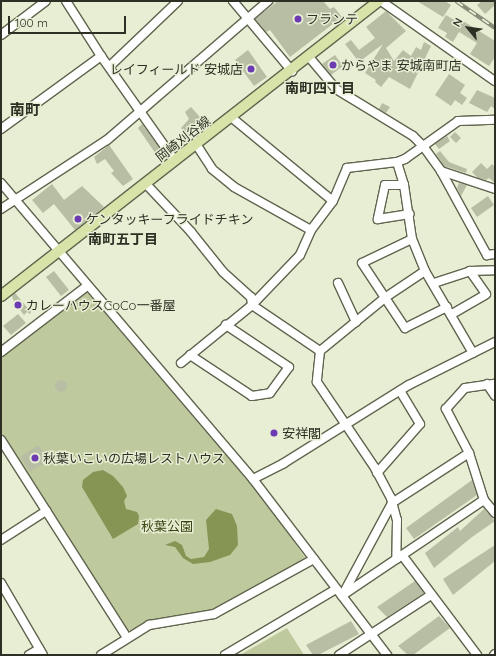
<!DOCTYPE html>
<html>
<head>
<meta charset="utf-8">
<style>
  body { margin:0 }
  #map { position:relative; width:496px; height:656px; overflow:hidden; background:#e7eed3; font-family:Quicksand,"Noto Sans JP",sans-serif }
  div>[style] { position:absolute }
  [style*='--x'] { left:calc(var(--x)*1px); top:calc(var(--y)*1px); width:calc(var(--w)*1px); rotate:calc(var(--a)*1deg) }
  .green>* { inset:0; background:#bfc99e }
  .water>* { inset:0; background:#869454 }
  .building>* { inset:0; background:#b7bea4 }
  .round { border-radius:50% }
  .roads { filter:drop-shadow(1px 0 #5f654e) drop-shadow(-1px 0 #5f654e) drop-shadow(0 1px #5f654e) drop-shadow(0 -1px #5f654e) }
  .minor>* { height:8px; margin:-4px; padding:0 4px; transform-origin:4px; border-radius:4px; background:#fff }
  .major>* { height:10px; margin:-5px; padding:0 5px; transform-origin:5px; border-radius:5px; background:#d8e3a9 }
  .rail>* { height:4px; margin-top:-2px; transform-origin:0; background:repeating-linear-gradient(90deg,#e7eed3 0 8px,#808473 0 16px); box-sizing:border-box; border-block:1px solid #808473 }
  .dots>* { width:11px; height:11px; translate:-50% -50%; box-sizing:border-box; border:2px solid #e7eed3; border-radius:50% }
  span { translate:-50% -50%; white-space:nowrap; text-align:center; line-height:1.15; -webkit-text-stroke:3px #e7eed3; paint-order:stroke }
  .poi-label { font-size:13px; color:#2d2f25 }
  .left { translate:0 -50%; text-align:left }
  .right { translate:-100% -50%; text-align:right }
  .street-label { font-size:13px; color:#2d2f25 }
  .park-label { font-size:13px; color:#394210 }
  .neighbourhood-label { font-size:14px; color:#2d2f25; font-weight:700 }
  .quarter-label { font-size:15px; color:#2d2f25; font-weight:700 }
  .frame { position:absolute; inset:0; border:2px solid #2d2f25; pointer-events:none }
  .north { position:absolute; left:448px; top:8px; width:40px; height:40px; -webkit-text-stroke:3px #e7eed3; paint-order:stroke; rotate:299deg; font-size:11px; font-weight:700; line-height:16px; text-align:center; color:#2d2f25 }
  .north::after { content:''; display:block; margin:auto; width:14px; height:18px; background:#2d2f25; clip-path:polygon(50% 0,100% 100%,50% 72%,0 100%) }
  .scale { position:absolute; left:8px; top:16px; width:118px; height:18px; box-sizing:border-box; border:2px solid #2d2f25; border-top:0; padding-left:5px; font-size:12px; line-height:14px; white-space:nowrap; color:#2d2f25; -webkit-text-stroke:3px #e7eed3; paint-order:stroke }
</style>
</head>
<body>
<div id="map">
  <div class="green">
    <i style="clip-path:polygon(86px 291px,247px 480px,252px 482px,306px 559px,212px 611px,126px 631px,1px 433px,1px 357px)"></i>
    <i style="clip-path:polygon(287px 628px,304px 655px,240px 655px)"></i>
  </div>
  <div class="water">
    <i style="clip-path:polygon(103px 470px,113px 476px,123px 487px,127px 496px,124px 501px,126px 509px,137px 512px,139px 516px,138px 524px,113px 539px,82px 487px,83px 480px,93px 472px)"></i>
    <i style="clip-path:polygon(216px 509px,232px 514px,237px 526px,238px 545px,230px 555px,210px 562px,193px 564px,183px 558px,175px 547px,165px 545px,175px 541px,182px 545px,186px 556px,191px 559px,204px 557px,209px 549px,206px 520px)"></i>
  </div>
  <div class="building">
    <i style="clip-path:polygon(278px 1px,323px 1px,330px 9px,334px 7px,342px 17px,290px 57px,270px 30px,266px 32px,255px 19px)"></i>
    <i style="clip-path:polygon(417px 1px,445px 1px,451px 5px,443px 17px)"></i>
    <i style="clip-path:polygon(482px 1px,495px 1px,495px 5px,485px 14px,477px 5px)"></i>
    <i style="clip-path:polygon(386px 11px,406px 31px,386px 48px,394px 61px,403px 50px,411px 56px,416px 47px,421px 50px,424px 42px,431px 46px,410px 89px,389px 77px,381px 87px,375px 82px,376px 80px,365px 73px,383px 44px,359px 62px,345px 44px,351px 40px,359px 50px,375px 38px,366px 27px)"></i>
    <i style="clip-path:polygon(446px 15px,456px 21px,457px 18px,468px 24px,495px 41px,495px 57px,489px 66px,470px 54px,477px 43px,459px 32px,453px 42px,445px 37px,447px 33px,438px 28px)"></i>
    <i style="clip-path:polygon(248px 50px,267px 77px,254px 86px,235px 60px)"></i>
    <i style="clip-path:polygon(335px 55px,343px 66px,331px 75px,322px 64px)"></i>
    <i style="clip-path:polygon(449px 74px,465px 85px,460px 93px,467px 98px,462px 105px,455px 100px,451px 106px,435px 95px)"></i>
    <i style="clip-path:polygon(477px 90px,495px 98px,495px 109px,491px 106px,487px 112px,469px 103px)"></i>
    <i style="clip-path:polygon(382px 103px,390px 107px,386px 113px,379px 109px)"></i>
    <i style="clip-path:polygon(191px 107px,206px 124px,189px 138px,181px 128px,189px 119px,185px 112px)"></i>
    <i style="clip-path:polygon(142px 124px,163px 153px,158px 157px,138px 128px)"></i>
    <i style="clip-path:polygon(455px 132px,461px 138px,456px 143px,450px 137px)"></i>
    <i style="clip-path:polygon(447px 136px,450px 141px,439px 149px,435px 144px)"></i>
    <i style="clip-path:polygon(109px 145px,133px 179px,123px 186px,111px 173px,114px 171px,105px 159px,97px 164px,94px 157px)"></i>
    <i style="clip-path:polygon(440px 151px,449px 162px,467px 169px,466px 173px,444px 166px,436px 154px)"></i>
    <i style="clip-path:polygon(481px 163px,487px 169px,492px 164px,495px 167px,495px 183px,489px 178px,486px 180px,478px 178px,472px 172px)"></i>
    <i style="clip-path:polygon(459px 183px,467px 185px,461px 196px,457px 188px)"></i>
    <i style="clip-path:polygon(52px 184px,64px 200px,82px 186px,104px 207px,75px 230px,54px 204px,43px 213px,32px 200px)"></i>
    <i style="clip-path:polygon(488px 196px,494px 205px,477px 217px,471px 208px)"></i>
    <i style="clip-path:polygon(54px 271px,69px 290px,61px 296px,46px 277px)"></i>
    <i style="clip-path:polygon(15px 293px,31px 312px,30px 314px,27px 312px,24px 315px,14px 302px,12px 296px)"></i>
    <i style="clip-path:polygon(18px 314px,26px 323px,11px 335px,3px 326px)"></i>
    <i class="round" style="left:55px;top:380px;width:12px;height:12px"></i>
    <i style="clip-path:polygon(38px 445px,50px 460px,30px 472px,20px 457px)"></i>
    <i style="clip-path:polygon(472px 480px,477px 495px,414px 539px,406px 528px)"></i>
    <i style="clip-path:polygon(484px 509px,495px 521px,472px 537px,434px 568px,425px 553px,458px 527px,460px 531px)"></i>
    <i style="clip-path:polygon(495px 545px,495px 561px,453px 595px,443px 579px)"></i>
    <i style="clip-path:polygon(415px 581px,424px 593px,387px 617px,377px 607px)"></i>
    <i style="clip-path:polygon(439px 616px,450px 628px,413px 655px,408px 655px,398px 646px)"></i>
    <i style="clip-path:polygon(351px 621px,359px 634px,318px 655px,313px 655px,306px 645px)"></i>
  </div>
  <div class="roads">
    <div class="minor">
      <i style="--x:66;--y:1;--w:65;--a:57.5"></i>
      <i style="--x:101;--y:56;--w:128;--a:54.8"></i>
      <i style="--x:233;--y:1;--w:92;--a:49.9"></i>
      <i style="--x:381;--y:1;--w:139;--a:35.1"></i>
      <i style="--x:1;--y:35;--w:56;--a:-37.1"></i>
      <i style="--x:309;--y:57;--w:42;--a:49.8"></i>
      <i style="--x:336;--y:89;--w:90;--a:31.4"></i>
      <i style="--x:413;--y:136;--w:14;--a:45"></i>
      <i style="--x:423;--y:146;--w:31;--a:54"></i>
      <i style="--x:441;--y:171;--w:57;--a:18.4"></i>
      <i style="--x:110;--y:66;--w:94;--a:-43.7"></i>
      <i style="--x:231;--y:117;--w:132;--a:39.5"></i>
      <i style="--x:1;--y:129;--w:124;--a:-36.1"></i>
      <i style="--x:196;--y:144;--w:30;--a:57"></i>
      <i style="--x:212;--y:169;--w:28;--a:39"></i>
      <i style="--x:234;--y:187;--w:88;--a:29.2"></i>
      <i style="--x:441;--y:171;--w:96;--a:61.3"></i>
      <i style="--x:487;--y:255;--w:8;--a:-7"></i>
      <i style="--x:1;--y:183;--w:389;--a:49.6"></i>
      <i style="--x:253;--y:479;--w:221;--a:52.7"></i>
      <i style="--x:146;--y:184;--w:66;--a:46.8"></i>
      <i style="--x:191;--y:232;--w:51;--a:51.3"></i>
      <i style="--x:223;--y:272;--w:38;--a:42"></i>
      <i style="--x:251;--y:297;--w:8;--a:83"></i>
      <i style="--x:252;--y:305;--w:82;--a:34.1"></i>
      <i style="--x:320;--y:351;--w:31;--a:96"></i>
      <i style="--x:317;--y:382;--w:104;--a:56"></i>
      <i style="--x:375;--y:468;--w:34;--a:62"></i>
      <i style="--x:391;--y:498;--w:23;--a:75"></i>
      <i style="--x:397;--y:520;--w:39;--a:91"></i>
      <i style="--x:404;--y:185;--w:19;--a:180"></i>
      <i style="--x:385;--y:185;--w:35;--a:102"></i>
      <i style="--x:378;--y:219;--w:32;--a:-9"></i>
      <i style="--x:1;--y:209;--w:126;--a:-33.1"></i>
      <i style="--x:107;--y:140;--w:213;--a:-40.8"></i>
      <i style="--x:412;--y:239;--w:55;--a:154.4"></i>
      <i style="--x:362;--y:263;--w:78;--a:56.5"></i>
      <i style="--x:405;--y:328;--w:47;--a:-26.6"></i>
      <i style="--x:425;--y:271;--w:35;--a:-112"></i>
      <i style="--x:412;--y:239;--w:55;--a:-98.4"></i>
      <i style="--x:404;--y:185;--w:24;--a:-107"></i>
      <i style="--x:397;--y:162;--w:9;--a:-21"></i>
      <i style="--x:405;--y:159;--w:65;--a:-35.6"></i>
      <i style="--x:458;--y:121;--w:37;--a:-2"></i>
      <i style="--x:338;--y:283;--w:43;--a:65.2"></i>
      <i style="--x:434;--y:283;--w:38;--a:-18"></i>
      <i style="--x:470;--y:271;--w:25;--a:-2"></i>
      <i style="--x:452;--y:314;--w:39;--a:-30"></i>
      <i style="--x:486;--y:294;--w:28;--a:-125"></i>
      <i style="--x:320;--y:351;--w:85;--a:-39.3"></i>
      <i style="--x:386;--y:297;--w:47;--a:-33.7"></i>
      <i style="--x:425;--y:271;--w:95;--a:59.7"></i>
      <i style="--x:1;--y:352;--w:108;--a:-37.5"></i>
      <i style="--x:190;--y:355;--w:74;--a:33.5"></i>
      <i style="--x:252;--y:396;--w:18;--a:-9"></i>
      <i style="--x:270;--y:393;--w:32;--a:-54"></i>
      <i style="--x:289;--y:367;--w:76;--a:-146.3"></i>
      <i style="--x:181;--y:363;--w:92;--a:-39.2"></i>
      <i style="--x:252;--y:305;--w:69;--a:-46.2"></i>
      <i style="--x:300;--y:255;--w:27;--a:-66"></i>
      <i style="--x:311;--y:230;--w:36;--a:-53"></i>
      <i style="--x:333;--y:201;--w:36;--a:-67"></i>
      <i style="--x:347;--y:168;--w:50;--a:-6.8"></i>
      <i style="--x:487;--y:384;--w:14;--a:56"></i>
      <i style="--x:1;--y:440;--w:235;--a:57.5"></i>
      <i style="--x:469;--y:453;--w:50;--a:-117.6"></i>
      <i style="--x:446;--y:409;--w:28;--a:-48"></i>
      <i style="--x:465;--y:388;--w:30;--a:-8"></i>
      <i style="--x:377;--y:473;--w:65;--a:-48.7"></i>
      <i style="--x:420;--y:424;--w:39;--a:-121"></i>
      <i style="--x:253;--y:479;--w:35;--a:-27"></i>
      <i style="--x:284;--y:463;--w:147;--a:-32"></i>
      <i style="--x:409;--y:385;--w:96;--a:-26.6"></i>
      <i style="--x:1;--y:540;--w:54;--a:-32.8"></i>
      <i style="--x:402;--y:555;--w:125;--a:53.1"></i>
      <i style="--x:1;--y:583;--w:83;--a:59.7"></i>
      <i style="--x:343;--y:595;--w:170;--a:-34"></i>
      <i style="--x:484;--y:500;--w:17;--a:50"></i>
      <i style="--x:342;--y:596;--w:106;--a:-61.7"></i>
      <i style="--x:392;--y:503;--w:92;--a:-33"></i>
      <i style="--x:469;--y:453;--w:49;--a:72.3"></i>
      <i style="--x:29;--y:655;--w:12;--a:-31"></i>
      <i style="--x:101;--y:655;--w:57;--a:-32"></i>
      <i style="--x:149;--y:625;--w:66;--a:-9.6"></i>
      <i style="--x:214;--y:614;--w:114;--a:-28.8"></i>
      <i style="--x:225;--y:655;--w:129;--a:-30.7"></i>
      <i style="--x:339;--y:655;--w:110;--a:-33.1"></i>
      <i style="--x:494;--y:655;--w:1;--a:-45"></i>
    </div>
    <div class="major">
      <i style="--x:1;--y:296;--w:479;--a:-38"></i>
    </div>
  </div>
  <div class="rail">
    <i style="--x:456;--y:1;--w:47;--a:34.7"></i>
  </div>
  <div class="dots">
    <i style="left:298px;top:19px;background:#6c3ab1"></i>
    <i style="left:333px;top:65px;background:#6c3ab1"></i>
    <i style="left:251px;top:69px;background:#6c3ab1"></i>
    <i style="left:78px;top:219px;background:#6c3ab1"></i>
    <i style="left:18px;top:305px;background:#6c3ab1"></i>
    <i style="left:274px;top:433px;background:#6c3ab1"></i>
    <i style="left:35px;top:458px;background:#6c3ab1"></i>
  </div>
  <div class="poi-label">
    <span class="left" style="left:306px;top:19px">フランテ</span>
    <span class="left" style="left:341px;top:65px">からやま 安城南町店</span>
    <span class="right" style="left:243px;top:69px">レイフィールド 安城店</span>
    <span class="left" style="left:86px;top:219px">ケンタッキーフライドチキン</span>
    <span class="left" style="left:26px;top:305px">カレーハウスCoCo一番屋</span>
    <span class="left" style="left:282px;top:433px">安祥閣</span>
    <span class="left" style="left:43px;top:458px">秋葉いこいの広場レストハウス</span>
  </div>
  <div class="street-label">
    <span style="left:183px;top:139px;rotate:-38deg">岡崎刈谷線</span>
  </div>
  <div class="park-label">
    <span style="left:167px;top:526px">秋葉公園</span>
  </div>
  <div class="neighbourhood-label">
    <span style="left:320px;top:88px">南町四丁目</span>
    <span style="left:123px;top:239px">南町五丁目</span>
  </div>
  <div class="quarter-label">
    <span style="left:25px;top:110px">南町</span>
  </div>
  <div class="frame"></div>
  <div class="north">N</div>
  <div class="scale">100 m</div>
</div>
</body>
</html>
